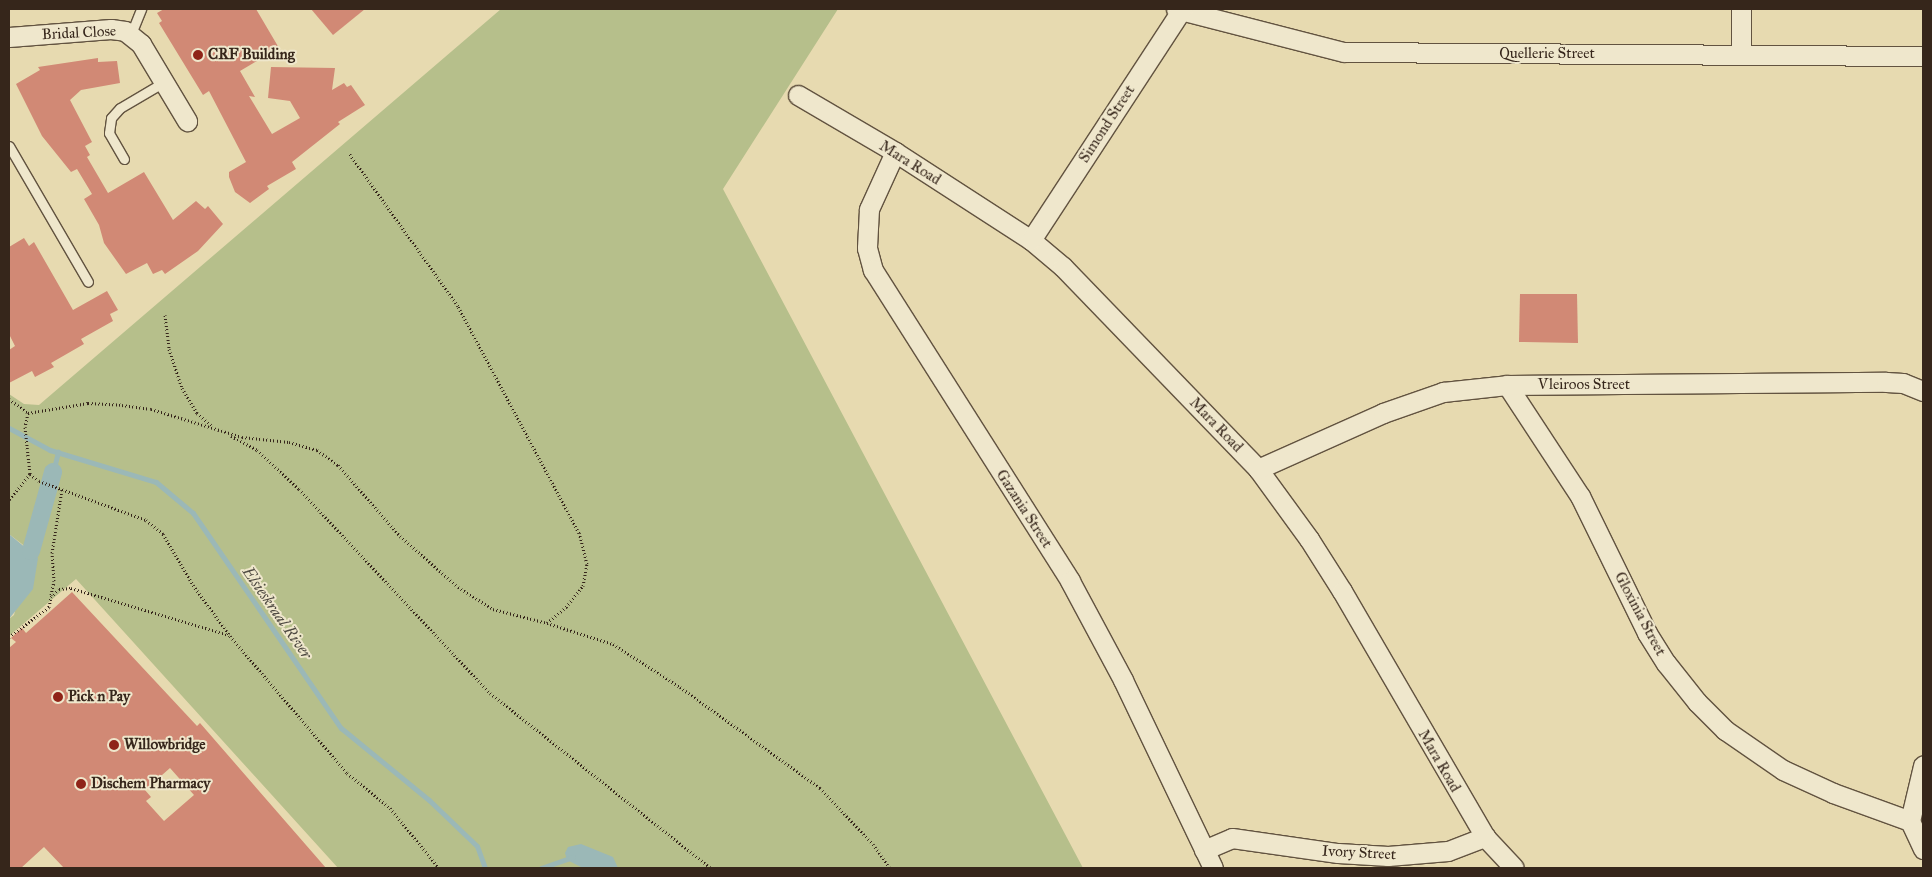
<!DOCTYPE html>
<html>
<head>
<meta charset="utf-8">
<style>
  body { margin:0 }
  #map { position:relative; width:1932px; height:877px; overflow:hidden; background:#e7dab0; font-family:"IM FELL Great Primer",serif }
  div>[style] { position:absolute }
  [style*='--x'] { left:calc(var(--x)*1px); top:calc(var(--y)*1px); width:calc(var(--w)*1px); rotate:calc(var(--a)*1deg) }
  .green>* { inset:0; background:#b6bf8b }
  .water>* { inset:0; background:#9bb8b7 }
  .stream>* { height:5px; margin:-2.5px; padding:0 2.5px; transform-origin:2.5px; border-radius:2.5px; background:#9bb8b7 }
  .canal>* { height:18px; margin:-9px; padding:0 9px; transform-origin:9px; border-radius:9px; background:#9bb8b7 }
  .building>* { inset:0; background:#d18975 }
  .path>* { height:3px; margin-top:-1.5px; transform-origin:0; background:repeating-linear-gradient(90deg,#36261b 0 1px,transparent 0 3.5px) }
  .roads { filter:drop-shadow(1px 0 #625340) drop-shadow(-1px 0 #625340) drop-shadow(0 1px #625340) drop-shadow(0 -1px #625340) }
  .service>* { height:9px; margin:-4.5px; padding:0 4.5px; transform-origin:4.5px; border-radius:4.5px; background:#efe7cc }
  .minor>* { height:19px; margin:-9.5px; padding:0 9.5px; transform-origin:9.5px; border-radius:9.5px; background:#efe7cc }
  .dots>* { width:14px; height:14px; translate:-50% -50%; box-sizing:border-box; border:2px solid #efe7cc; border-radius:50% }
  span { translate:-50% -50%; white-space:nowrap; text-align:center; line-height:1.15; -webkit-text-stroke:4px #efe7cc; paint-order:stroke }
  .street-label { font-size:15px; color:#36261b }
  .poi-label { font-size:15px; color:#36261b; font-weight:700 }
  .left { translate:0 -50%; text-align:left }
  .water-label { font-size:16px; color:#4f4a42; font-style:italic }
  .frame { position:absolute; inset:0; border:10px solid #36261b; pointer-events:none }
</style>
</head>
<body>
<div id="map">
  <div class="green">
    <i style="clip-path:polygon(501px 9px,838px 9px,723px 189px,1083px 868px,338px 868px,76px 579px,9px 636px,9px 619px,14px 615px,31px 551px,9px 534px,9px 394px,24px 404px,39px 405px)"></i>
  </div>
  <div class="water">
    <i style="clip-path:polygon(9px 534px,38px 558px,33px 589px,9px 619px)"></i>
    <i style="clip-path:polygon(581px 844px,613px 857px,618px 868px,583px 868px,567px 860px,565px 853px,568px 847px)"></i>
  </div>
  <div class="stream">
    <i style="--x:9;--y:428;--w:47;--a:28.2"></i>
    <i style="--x:50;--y:450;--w:111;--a:16.8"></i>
    <i style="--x:156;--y:482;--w:48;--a:40"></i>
    <i style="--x:193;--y:513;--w:261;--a:55.5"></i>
    <i style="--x:341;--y:728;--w:114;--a:39.3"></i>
    <i style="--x:429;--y:800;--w:66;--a:43.8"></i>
    <i style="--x:477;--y:846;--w:23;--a:70"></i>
    <i style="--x:53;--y:472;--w:21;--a:-76"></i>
    <i style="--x:541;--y:868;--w:34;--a:-19"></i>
  </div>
  <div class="canal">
    <i style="--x:31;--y:551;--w:82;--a:-74.4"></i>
  </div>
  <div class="building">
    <i style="clip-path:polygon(164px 9px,256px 9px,279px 48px,240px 71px,255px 97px,249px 96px,272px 134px,300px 118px,290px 101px,268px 98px,271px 67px,335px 68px,332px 90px,344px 83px,347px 87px,351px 85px,365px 105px,338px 122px,340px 124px,292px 162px,296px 169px,267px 186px,269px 189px,250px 203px,235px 192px,229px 177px,229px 172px,246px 162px,209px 91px,203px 95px,159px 23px,162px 21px,157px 13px)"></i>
    <i style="clip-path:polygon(311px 9px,365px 9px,333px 35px)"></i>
    <i style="clip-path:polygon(98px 58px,98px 62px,117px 61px,120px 83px,81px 90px,70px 100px,92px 142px,85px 146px,90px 155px,87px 157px,108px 193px,144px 172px,173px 220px,196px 201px,205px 209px,208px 206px,223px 224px,198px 251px,165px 274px,162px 270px,153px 274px,147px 263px,126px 274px,104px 243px,99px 225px,84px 199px,92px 194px,77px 169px,71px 172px,42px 136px,16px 84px,40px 70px,38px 67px)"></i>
    <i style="clip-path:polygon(24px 238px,29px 246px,34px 242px,73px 310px,107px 291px,118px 310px,110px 314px,113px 321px,81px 339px,84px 344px,51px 363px,54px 367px,35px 377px,32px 371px,9px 383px,9px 350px,15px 346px,9px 334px,9px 247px)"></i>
    <i style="clip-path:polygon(1520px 294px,1577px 294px,1578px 343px,1519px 342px)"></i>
    <i style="clip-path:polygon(evenodd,72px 592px,197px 726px,200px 723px,326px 868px,64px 868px,44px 847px,21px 868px,9px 868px,9px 648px,16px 642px,11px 638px,22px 628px,26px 633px,72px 592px,170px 768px,194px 795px,164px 821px,146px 801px,151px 797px,145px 790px,170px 768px)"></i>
  </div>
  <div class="path">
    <i style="--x:165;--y:315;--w:34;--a:83"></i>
    <i style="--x:169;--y:349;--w:41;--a:71.6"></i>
    <i style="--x:182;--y:388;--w:29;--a:59"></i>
    <i style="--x:197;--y:413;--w:20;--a:41"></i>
    <i style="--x:9;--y:399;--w:24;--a:36"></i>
    <i style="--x:28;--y:413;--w:14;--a:102"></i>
    <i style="--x:25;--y:427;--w:47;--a:83.9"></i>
    <i style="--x:30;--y:474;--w:33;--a:129"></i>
    <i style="--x:28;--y:413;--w:61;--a:-9.5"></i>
    <i style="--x:88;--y:403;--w:34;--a:3"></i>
    <i style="--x:122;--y:405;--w:29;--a:8"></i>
    <i style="--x:151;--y:409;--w:95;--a:17.1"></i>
    <i style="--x:242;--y:437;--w:47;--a:6.1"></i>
    <i style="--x:289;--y:442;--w:29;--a:16"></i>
    <i style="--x:317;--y:450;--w:26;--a:36"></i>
    <i style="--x:338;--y:465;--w:94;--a:48.9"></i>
    <i style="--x:400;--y:536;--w:77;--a:41.3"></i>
    <i style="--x:458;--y:587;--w:41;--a:32.2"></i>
    <i style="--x:493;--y:609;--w:56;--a:14.5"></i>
    <i style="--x:547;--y:623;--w:25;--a:-40"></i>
    <i style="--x:566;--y:607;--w:27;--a:-51"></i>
    <i style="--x:583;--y:586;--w:22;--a:-80"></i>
    <i style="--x:587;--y:564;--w:32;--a:-104"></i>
    <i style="--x:579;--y:533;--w:257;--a:-118.1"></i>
    <i style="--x:458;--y:306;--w:188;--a:-125.5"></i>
    <i style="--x:231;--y:436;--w:30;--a:28"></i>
    <i style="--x:257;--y:450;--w:57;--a:42.9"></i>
    <i style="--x:299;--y:489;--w:279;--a:46.9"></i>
    <i style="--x:490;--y:693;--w:282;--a:38.4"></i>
    <i style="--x:30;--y:474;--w:11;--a:38"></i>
    <i style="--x:39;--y:481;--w:114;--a:20"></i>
    <i style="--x:146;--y:520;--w:22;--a:39"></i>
    <i style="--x:163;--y:534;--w:59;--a:59.5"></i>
    <i style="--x:193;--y:585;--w:63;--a:54"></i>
    <i style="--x:230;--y:636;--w:180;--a:49.5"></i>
    <i style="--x:347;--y:773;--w:55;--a:39.1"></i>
    <i style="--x:390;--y:808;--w:77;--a:50.8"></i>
    <i style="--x:51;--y:595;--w:14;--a:-78"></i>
    <i style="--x:54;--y:581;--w:28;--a:-94"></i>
    <i style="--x:52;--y:553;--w:65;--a:-81.1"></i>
    <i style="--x:547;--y:623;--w:69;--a:17.7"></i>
    <i style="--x:613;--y:644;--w:80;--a:32.7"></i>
    <i style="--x:680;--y:687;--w:173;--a:35.8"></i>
    <i style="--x:820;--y:788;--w:77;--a:46.6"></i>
    <i style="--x:873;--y:844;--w:29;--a:55"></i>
    <i style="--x:9;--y:637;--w:50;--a:-36.9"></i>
    <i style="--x:49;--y:607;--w:10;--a:-79"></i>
    <i style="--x:51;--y:597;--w:11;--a:-45"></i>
    <i style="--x:59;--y:589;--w:12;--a:-5"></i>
    <i style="--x:71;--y:588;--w:165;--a:16.6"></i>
  </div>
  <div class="roads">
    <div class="service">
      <i style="--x:131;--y:34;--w:27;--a:-68"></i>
      <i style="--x:9;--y:146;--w:157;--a:59.8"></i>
      <i style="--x:124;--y:159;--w:30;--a:-120"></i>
      <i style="--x:109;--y:133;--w:15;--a:-82"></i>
      <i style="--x:111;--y:118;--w:13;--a:-48"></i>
      <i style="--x:120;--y:108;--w:51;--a:-30.6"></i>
    </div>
    <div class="minor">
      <i style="--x:1176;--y:9;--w:173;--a:14.4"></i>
      <i style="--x:1344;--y:52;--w:579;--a:0.4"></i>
      <i style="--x:9;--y:37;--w:102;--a:-4.5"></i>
      <i style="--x:111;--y:29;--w:14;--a:8"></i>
      <i style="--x:125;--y:31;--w:21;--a:39"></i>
      <i style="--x:141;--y:44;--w:90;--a:59.1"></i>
      <i style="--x:1741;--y:53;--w:44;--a:-90"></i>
      <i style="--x:798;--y:95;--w:113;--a:30.4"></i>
      <i style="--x:895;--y:152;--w:162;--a:32.9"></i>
      <i style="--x:1031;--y:240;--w:42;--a:40.2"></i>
      <i style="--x:1063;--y:267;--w:281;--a:46"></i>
      <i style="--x:1258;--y:469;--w:87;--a:53.9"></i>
      <i style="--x:1309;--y:539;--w:62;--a:57.6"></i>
      <i style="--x:1342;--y:591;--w:285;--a:59.8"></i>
      <i style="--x:1485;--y:837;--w:42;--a:46.9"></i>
      <i style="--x:895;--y:152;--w:63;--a:114.5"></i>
      <i style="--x:869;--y:209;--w:39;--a:93"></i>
      <i style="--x:867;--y:248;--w:23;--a:75"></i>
      <i style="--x:873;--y:270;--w:368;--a:57.6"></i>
      <i style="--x:1070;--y:581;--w:112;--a:61.8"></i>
      <i style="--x:1123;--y:680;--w:208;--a:64.4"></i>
      <i style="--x:1031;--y:240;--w:276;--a:-56.8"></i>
      <i style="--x:1507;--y:385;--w:133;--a:56.7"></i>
      <i style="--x:1580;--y:496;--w:153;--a:63.9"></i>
      <i style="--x:1647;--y:633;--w:36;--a:58"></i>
      <i style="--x:1666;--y:663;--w:50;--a:51.5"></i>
      <i style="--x:1697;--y:702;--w:40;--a:45"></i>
      <i style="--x:1725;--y:730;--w:70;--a:34.6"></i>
      <i style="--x:1783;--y:770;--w:55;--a:24.7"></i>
      <i style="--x:1833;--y:793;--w:82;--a:20"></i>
      <i style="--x:1910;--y:821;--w:31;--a:65"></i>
      <i style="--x:1258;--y:469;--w:137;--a:-24.1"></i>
      <i style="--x:1383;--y:413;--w:64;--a:-19.3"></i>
      <i style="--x:1443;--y:392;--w:64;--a:-6.2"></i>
      <i style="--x:1507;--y:385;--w:379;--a:-0.5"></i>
      <i style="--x:1886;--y:382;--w:17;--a:3"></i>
      <i style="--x:1903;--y:383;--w:22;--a:22"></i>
      <i style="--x:1910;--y:821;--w:57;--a:-76.7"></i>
      <i style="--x:1204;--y:850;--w:30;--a:-23"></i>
      <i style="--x:1232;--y:838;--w:107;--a:8.1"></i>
      <i style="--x:1338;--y:853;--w:50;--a:3.4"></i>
      <i style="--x:1388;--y:856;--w:60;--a:-4.8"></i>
      <i style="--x:1448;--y:851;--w:40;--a:-21"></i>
    </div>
  </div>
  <div class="dots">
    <i style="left:198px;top:55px;background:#8f2418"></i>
    <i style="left:58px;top:697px;background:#8f2418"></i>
    <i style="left:114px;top:745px;background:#8f2418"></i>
    <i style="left:81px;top:784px;background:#8f2418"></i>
  </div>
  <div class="street-label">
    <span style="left:79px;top:33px;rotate:-3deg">Bridal Close</span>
    <span style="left:1547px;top:54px">Quellerie Street</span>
    <span style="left:1107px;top:124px;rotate:-57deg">Simond Street</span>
    <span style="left:910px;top:163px;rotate:32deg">Mara Road</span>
    <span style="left:1584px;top:385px">Vleiroos Street</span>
    <span style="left:1216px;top:425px;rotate:46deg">Mara Road</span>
    <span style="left:1024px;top:509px;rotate:57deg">Gazania Street</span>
    <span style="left:1640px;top:614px;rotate:62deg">Gloxinia Street</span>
    <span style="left:1439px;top:761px;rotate:60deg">Mara Road</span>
    <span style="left:1359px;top:853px;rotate:3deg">Ivory Street</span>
  </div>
  <div class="poi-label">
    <span class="left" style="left:208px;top:55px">CRF Building</span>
    <span class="left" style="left:68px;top:697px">Pick n Pay</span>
    <span class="left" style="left:124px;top:745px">Willowbridge</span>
    <span class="left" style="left:91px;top:784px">Dischem Pharmacy</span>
  </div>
  <div class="water-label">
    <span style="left:277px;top:613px;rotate:55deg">Elsieskraal River</span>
  </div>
  <div class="frame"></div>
</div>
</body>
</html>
